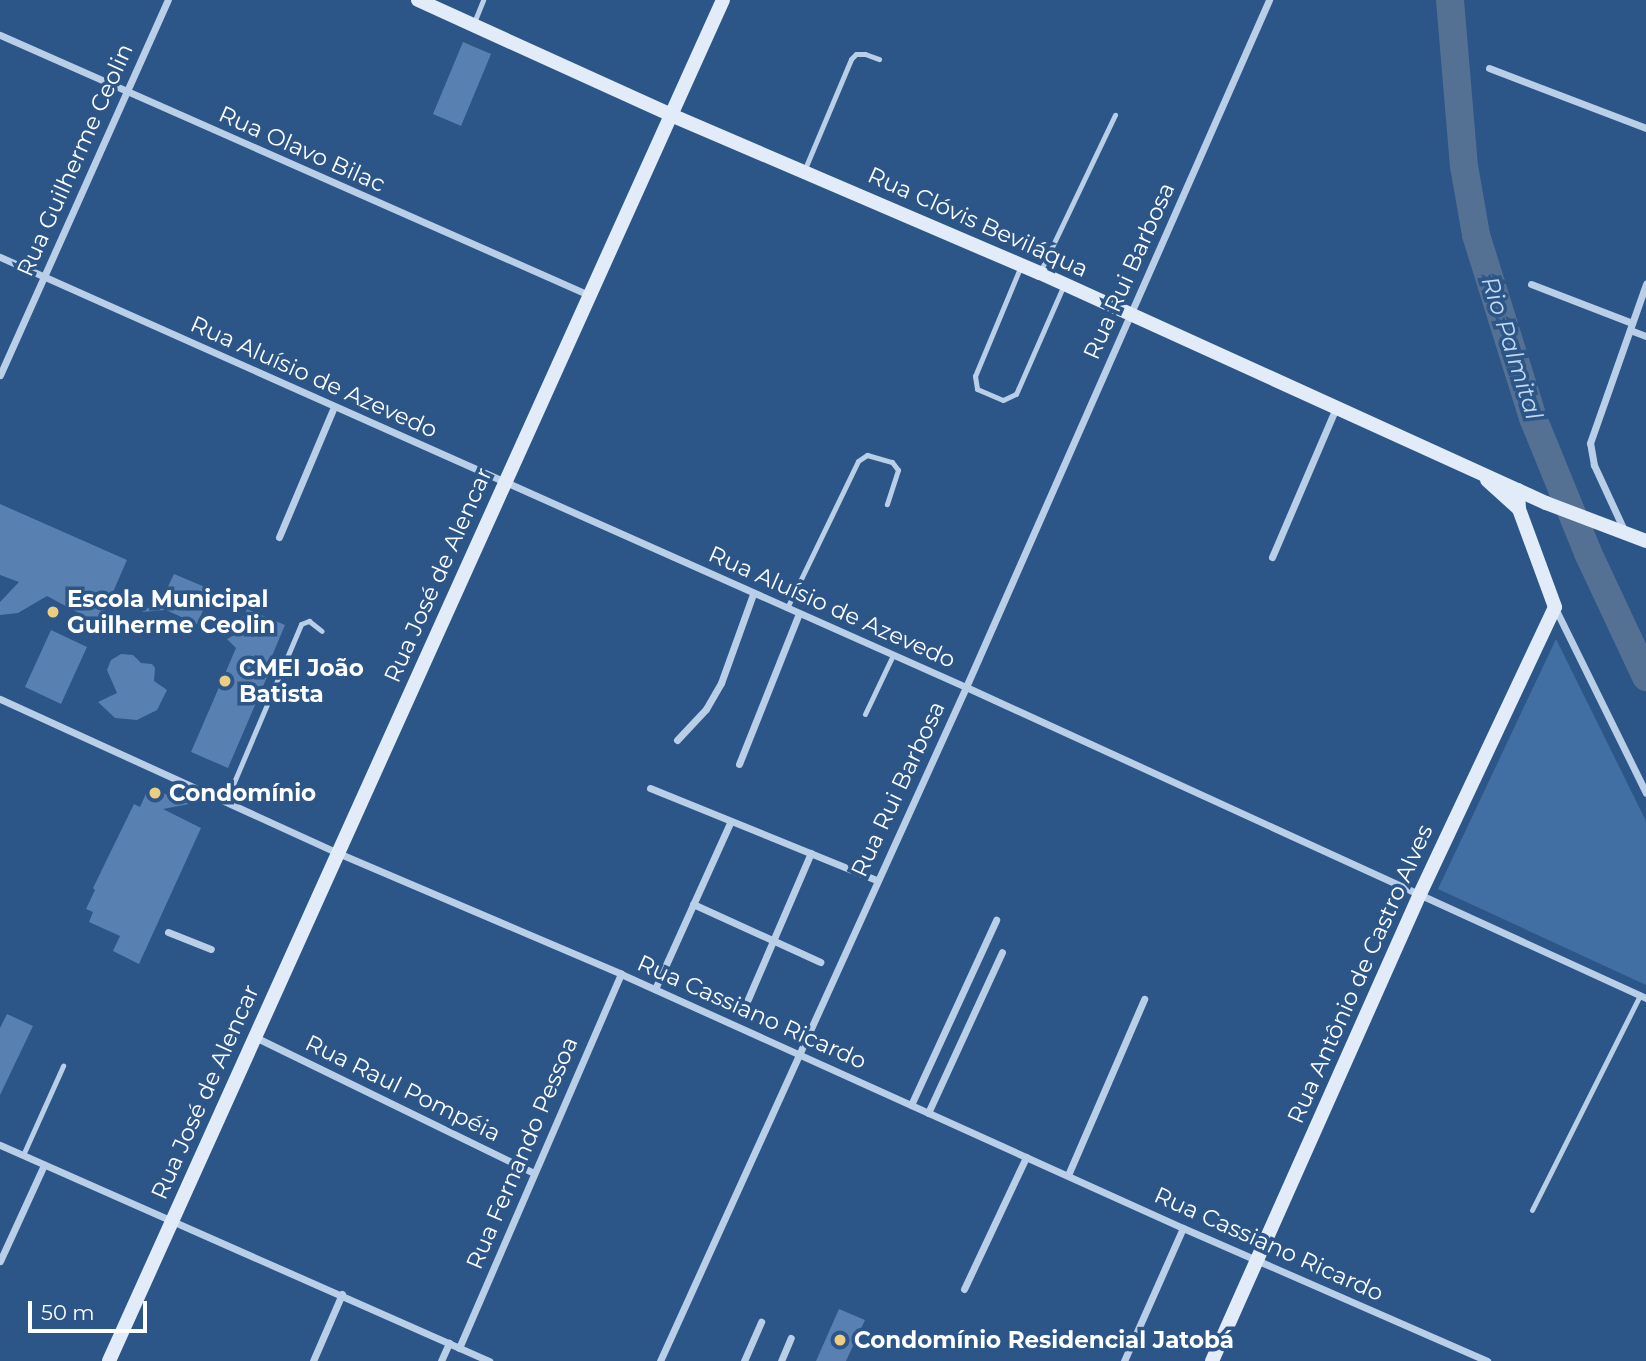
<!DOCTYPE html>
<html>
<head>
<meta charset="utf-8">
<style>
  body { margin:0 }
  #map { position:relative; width:1646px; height:1361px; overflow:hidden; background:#2c5588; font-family:Montserrat,sans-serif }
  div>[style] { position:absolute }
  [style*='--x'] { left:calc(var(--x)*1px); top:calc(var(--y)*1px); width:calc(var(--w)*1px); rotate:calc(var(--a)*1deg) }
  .green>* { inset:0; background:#416fa4 }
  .river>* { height:28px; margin:-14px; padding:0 14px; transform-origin:14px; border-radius:14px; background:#547093 }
  .building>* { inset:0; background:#5881b1 }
  .lane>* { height:5px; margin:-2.5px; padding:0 2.5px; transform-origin:2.5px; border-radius:2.5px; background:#b9cfe8 }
  .street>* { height:7px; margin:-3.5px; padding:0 3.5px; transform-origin:3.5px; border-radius:3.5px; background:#b9cfe8 }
  .secondary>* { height:14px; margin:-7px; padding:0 7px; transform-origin:7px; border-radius:7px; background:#e2ecf8 }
  .dots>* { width:19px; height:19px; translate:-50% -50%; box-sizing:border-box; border:4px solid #2c5588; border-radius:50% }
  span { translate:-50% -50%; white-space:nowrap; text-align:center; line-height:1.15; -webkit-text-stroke:7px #2c5588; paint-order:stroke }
  .street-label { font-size:23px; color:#fff }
  .poi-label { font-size:23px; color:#fff; font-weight:700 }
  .left { translate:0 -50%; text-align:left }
  .water-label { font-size:24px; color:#c5d9ef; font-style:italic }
  .scale { position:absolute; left:28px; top:1301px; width:119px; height:32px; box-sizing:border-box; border:4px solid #fff; border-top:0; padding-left:9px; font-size:21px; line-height:24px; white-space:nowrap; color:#fff; -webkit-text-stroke:5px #2c5588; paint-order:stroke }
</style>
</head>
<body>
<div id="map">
  <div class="green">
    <i style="clip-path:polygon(1556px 639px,1646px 821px,1646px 985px,1438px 889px)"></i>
  </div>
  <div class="river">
    <i style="--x:1450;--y:0;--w:167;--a:85.2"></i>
    <i style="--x:1464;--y:166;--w:70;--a:80.1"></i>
    <i style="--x:1476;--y:235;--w:192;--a:72.7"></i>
    <i style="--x:1533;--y:418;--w:146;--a:67.8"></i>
    <i style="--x:1588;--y:553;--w:137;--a:64.9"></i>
  </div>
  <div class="building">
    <i style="clip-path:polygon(463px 42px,491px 54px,461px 126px,433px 114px)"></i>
    <i style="clip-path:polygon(0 504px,127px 560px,99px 624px,47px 596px,18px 613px,0 615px,0 602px,19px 582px,0 575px)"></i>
    <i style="clip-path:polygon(174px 574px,212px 590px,197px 624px,166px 610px,142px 612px,162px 599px)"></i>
    <i style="clip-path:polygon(247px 609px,285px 625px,264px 675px,267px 677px,228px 768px,191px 752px,236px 648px,227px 639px,236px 634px)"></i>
    <i style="clip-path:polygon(51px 630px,87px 647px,61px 704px,25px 687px)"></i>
    <i style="clip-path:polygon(121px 654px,133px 655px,141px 663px,152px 664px,155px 668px,154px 681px,167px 690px,157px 710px,137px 720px,115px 718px,98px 702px,117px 693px,107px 670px,111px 660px)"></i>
    <i style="clip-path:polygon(149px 787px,189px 804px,163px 809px,201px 828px,139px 964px,113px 951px,120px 936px,89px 922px,93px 912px,86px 909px,95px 890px,93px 888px,134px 804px,140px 807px)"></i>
    <i style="clip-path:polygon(7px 1014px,33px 1026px,0 1095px,0 1028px)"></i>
    <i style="clip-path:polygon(839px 1309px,865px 1320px,846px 1361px,816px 1361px)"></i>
  </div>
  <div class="lane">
    <i style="--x:473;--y:25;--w:27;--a:-68"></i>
    <i style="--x:804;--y:171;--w:121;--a:-67.2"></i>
    <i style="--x:851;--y:59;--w:7;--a:-45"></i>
    <i style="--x:856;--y:54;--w:9;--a:0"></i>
    <i style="--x:865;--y:54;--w:15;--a:20"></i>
    <i style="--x:1020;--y:268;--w:117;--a:112.6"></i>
    <i style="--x:975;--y:376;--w:13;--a:81"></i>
    <i style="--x:977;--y:389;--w:28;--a:23"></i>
    <i style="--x:1003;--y:400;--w:14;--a:-25"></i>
    <i style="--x:1016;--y:394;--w:117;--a:-66.3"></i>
    <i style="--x:1041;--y:270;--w:172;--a:-64.5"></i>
    <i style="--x:787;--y:608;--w:163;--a:-64.2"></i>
    <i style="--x:858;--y:461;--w:11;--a:-34"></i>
    <i style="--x:867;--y:455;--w:26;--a:16"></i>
    <i style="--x:892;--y:462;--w:10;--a:53"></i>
    <i style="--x:898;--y:470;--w:36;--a:108"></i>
    <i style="--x:865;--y:714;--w:65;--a:-64.6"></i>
    <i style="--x:226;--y:801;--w:192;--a:-67"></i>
    <i style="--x:301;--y:624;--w:9;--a:-21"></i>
    <i style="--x:309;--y:621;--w:16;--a:38"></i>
    <i style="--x:23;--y:1155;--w:98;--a:-65.8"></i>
    <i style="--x:1532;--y:1210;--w:241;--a:-63.3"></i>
  </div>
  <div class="street">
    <i style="--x:0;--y:35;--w:644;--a:23.82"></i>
    <i style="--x:1489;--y:68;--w:168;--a:20.9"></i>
    <i style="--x:0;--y:257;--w:1057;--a:24"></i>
    <i style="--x:966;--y:687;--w:748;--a:24.58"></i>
    <i style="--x:1531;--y:284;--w:108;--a:21.1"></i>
    <i style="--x:1630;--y:330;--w:17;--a:21"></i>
    <i style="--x:0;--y:375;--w:411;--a:-65.9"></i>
    <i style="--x:1624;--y:530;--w:72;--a:-114.8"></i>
    <i style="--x:1594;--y:465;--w:22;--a:-100"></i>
    <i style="--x:1590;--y:443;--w:169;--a:-70.6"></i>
    <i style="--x:279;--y:537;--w:141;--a:-67.1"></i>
    <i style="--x:1272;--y:557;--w:162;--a:-66.8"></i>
    <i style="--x:1555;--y:608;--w:206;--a:63.8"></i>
    <i style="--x:0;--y:699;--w:371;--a:24.5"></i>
    <i style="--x:338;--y:853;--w:308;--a:23.1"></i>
    <i style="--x:621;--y:974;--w:617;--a:24.32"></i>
    <i style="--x:1183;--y:1228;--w:332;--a:23.6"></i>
    <i style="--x:677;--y:740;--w:42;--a:-46.9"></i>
    <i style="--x:706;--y:709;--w:30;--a:-60"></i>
    <i style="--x:721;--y:683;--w:95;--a:-70.2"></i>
    <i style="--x:739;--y:764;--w:162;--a:-68.3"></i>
    <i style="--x:650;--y:788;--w:245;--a:22.1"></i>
    <i style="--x:693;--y:904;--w:140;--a:24.5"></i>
    <i style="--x:168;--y:932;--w:46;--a:21.6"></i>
    <i style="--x:655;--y:989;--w:184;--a:-65.7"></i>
    <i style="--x:748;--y:999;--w:159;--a:-66.7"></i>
    <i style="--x:255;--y:1037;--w:310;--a:26"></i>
    <i style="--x:911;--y:1105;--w:204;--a:-65.3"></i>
    <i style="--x:928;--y:1113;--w:177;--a:-65.3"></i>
    <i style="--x:0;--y:1145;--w:535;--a:23.83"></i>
    <i style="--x:1068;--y:1175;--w:192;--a:-66.6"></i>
    <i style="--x:0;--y:1261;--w:106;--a:-65.4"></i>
    <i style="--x:964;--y:1289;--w:146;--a:-64.8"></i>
    <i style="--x:459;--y:1348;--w:408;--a:-66.6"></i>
    <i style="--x:313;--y:1361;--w:73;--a:-66.6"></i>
    <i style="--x:441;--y:1361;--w:20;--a:-66"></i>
    <i style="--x:660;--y:1361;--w:740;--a:-65.58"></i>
    <i style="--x:966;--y:687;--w:751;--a:-66.2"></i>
    <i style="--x:744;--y:1361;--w:43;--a:-66.4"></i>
    <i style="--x:781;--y:1361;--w:25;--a:-67"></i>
    <i style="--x:1124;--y:1361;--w:145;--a:-66.1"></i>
  </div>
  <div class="secondary">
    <i style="--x:418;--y:0;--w:278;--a:24.4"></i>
    <i style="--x:671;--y:115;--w:401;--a:23.2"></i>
    <i style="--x:1040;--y:273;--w:556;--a:24.44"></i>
    <i style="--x:1546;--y:503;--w:107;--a:20.8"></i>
    <i style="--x:1487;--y:480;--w:43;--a:42.2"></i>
    <i style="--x:109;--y:1361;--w:1493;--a:-65.72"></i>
    <i style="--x:1212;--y:1361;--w:509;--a:-66"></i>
    <i style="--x:1419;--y:896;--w:319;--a:-64.8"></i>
    <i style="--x:1555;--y:607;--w:104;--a:-110.2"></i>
    <i style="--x:1519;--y:509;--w:19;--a:-93"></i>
  </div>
  <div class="dots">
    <i style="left:53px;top:612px;background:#edcd82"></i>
    <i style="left:225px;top:681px;background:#edcd82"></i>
    <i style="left:155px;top:793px;background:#edcd82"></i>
    <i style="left:840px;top:1340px;background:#edcd82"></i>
  </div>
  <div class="street-label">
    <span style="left:302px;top:149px;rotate:24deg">Rua Olavo Bilac</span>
    <span style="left:75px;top:160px;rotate:-66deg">Rua Guilherme Ceolin</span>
    <span style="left:978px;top:222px;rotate:24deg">Rua Clóvis Beviláqua</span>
    <span style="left:1129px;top:271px;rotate:-66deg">Rua Rui Barbosa</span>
    <span style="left:314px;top:377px;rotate:24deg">Rua Aluísio de Azevedo</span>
    <span style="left:438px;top:575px;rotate:-66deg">Rua José de Alencar</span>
    <span style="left:832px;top:607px;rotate:24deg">Rua Aluísio de Azevedo</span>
    <span style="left:898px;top:789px;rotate:-65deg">Rua Rui Barbosa</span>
    <span style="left:1360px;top:974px;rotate:-66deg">Rua Antônio de Castro Alves</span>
    <span style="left:752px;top:1012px;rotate:24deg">Rua Cassiano Ricardo</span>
    <span style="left:403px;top:1088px;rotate:26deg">Rua Raul Pompéia</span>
    <span style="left:205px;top:1092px;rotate:-66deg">Rua José de Alencar</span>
    <span style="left:522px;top:1153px;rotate:-67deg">Rua Fernando Pessoa</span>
    <span style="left:1269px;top:1244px;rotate:24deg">Rua Cassiano Ricardo</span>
  </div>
  <div class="poi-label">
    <span class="left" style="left:67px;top:612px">Escola Municipal<br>Guilherme Ceolin</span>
    <span class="left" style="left:239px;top:681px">CMEI João<br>Batista</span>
    <span class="left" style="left:169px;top:793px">Condomínio</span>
    <span class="left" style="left:854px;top:1340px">Condomínio Residencial Jatobá</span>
  </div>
  <div class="water-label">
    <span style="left:1512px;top:348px;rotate:72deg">Rio Palmital</span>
  </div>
  <div class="scale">50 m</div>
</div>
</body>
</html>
